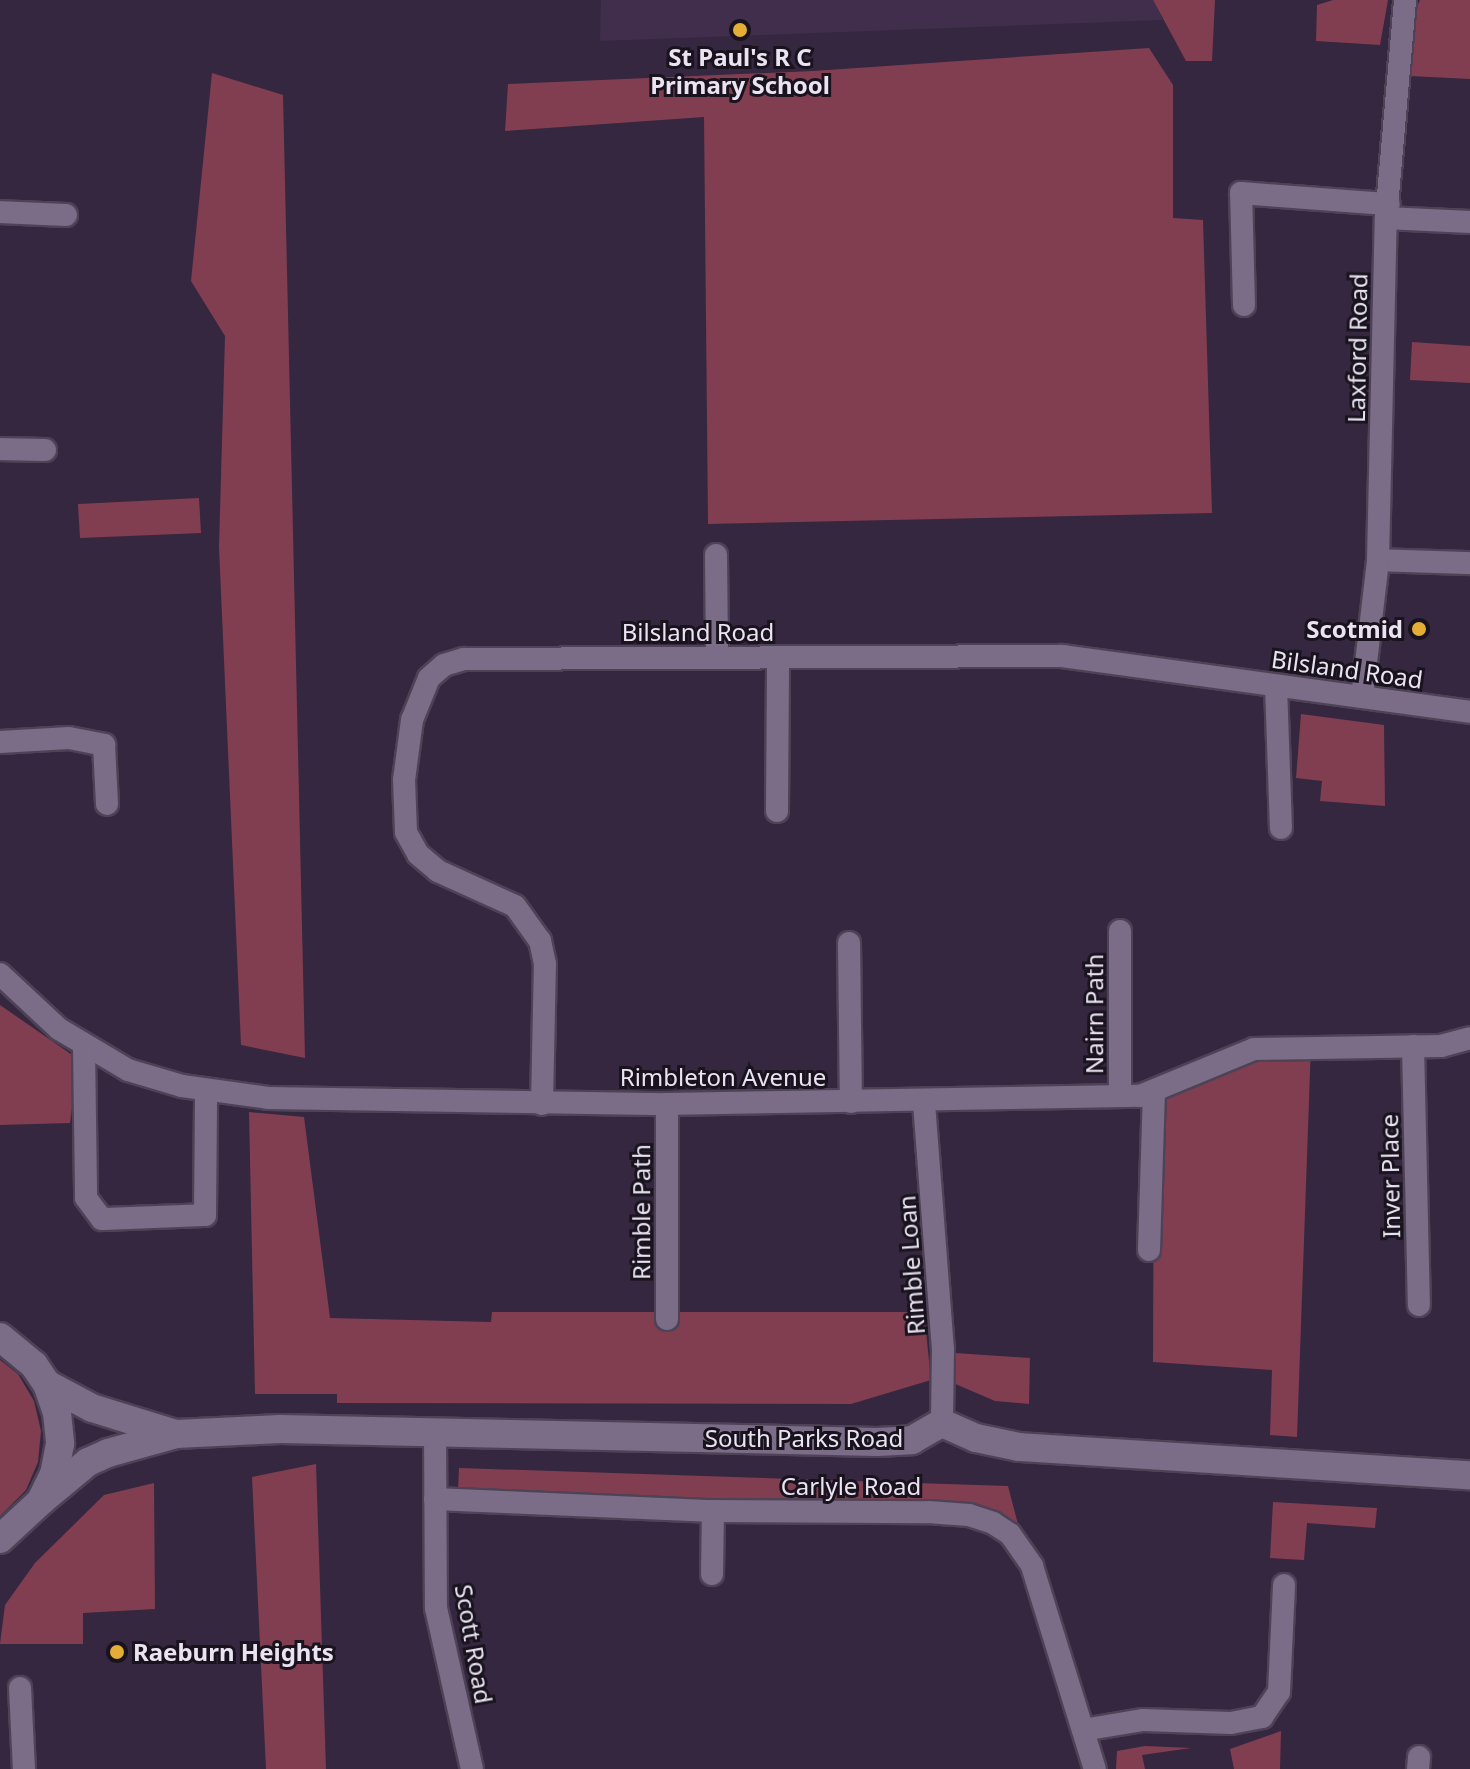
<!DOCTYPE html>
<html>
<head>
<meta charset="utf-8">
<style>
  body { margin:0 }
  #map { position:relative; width:1470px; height:1769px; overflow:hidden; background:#35273f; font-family:"Noto Sans",sans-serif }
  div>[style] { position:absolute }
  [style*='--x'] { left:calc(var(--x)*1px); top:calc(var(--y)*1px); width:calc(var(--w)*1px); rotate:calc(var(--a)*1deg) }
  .built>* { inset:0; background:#402e4c }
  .green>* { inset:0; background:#813e51 }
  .roads { filter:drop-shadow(2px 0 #4e4256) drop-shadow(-2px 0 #4e4256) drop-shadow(0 2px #4e4256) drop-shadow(0 -2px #4e4256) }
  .minor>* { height:22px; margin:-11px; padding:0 11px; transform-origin:11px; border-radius:11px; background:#7b6c87 }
  .tertiary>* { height:28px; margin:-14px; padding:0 14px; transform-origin:14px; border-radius:14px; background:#7b6c87 }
  .dots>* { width:22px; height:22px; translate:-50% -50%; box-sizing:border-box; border:4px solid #19131e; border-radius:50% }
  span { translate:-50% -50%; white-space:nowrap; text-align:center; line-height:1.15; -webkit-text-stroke:6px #19131e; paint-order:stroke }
  .poi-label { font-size:24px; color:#ebe3f2; font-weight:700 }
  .right { translate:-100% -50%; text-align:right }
  .left { translate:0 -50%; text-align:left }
  .street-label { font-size:24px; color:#ebe3f2 }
</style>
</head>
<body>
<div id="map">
  <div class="built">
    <i style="clip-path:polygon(601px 0,1153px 0,1163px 20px,600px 41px)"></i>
  </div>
  <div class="green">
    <i style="clip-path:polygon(1153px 0,1215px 0,1212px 61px,1186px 61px)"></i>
    <i style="clip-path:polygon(1333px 0,1388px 0,1380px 45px,1316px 41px,1317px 5px)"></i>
    <i style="clip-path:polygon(1420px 0,1470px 0,1470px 79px,1410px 76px,1412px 19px)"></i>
    <i style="clip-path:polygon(1149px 48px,1173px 85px,1173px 218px,1203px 220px,1212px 513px,708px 524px,704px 117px,505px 131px,508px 84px,813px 71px)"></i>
    <i style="clip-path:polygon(212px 73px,283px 95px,305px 1058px,241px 1045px,219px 547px,225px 336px,191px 281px)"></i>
    <i style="clip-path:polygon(1412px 342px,1470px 346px,1470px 383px,1410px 380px)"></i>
    <i style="clip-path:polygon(199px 498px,201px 533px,80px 538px,78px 504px)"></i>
    <i style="clip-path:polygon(1301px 714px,1384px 725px,1385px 806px,1320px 801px,1322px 781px,1296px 778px)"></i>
    <i style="clip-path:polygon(0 1005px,78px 1059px,70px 1123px,0 1125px)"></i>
    <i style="clip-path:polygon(1311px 1044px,1297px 1437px,1270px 1435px,1272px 1370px,1153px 1362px,1154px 1094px,1232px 1056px)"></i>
    <i style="clip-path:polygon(249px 1112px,304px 1117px,330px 1318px,491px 1322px,492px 1312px,924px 1312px,931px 1380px,851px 1404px,337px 1403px,337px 1394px,255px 1394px)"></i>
    <i style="clip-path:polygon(955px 1353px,1030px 1358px,1029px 1404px,995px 1401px,953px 1383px)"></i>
    <i style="clip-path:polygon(0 1360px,18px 1374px,34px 1401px,41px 1431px,38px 1462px,26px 1490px,0 1516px)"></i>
    <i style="clip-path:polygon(316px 1464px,326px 1769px,266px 1769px,252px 1477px)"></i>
    <i style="clip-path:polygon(459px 1468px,1008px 1486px,1019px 1528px,976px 1507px,458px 1490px)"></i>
    <i style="clip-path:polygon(154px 1483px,155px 1609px,83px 1613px,83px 1644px,0 1644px,5px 1605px,35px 1563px,104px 1495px)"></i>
    <i style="clip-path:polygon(1273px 1502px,1377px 1508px,1375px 1528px,1307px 1523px,1304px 1560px,1270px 1558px)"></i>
    <i style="clip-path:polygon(1281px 1731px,1280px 1769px,1234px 1769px,1230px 1749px)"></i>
    <i style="clip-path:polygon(1145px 1746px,1191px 1748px,1142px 1755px,1145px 1769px,1116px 1769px,1117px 1751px)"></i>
  </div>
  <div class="roads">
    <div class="minor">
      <i style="--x:0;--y:212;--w:66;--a:2.6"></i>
      <i style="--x:1386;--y:218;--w:84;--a:2.7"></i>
      <i style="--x:1244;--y:305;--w:112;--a:-91.5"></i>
      <i style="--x:1241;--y:193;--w:148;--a:4.3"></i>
      <i style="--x:0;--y:449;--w:45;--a:1.3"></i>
      <i style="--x:716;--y:555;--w:102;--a:89.4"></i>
      <i style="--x:1378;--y:560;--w:92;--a:1.9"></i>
      <i style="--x:1276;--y:686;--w:142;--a:88"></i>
      <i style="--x:1362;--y:697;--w:138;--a:-83.3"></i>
      <i style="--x:1378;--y:560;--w:342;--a:-88.7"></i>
      <i style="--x:1386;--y:218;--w:219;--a:-85"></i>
      <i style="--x:0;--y:742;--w:69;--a:-3.3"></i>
      <i style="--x:69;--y:738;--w:36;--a:11"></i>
      <i style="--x:104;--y:745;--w:59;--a:87.1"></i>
      <i style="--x:777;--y:811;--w:153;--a:-89.6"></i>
      <i style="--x:1120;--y:931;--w:165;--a:90"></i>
      <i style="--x:849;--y:943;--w:159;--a:89.3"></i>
      <i style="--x:0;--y:974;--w:81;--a:43"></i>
      <i style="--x:59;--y:1029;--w:80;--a:30.7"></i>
      <i style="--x:128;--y:1070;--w:56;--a:16.5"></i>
      <i style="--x:182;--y:1086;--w:87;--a:7.9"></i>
      <i style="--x:268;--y:1098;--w:399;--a:0.9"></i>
      <i style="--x:667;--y:1104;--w:473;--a:-1"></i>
      <i style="--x:1140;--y:1096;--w:123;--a:-22.4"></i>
      <i style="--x:1254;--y:1049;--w:187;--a:-0.9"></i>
      <i style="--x:1441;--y:1046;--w:30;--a:-15"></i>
      <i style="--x:1413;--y:1046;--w:259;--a:88.7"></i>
      <i style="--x:84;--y:1047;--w:151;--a:89.2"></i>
      <i style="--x:86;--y:1198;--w:26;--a:53"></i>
      <i style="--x:102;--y:1219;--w:103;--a:-2.2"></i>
      <i style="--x:205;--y:1215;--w:125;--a:-89.5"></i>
      <i style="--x:924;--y:1103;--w:247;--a:85.6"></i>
      <i style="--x:943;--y:1349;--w:74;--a:90.8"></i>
      <i style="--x:542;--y:1104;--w:140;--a:-88.8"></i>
      <i style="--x:545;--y:964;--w:24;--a:-102"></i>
      <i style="--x:540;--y:941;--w:43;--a:-125.5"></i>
      <i style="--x:515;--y:906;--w:85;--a:-155.6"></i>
      <i style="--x:438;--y:871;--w:26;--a:-140"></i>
      <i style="--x:418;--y:854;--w:25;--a:-119"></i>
      <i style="--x:406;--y:832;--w:52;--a:-92.2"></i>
      <i style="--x:404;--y:780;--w:61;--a:-82.4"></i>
      <i style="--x:412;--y:720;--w:45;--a:-68"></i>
      <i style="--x:429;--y:678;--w:20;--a:-41"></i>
      <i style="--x:444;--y:665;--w:21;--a:-17"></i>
      <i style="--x:464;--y:659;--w:598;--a:-0.29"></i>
      <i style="--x:1062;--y:656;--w:412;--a:7.8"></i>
      <i style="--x:1149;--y:1250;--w:156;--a:-88.2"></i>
      <i style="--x:667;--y:1319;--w:215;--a:-90"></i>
      <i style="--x:435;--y:1431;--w:177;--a:89.7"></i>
      <i style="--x:436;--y:1608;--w:165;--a:77.4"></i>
      <i style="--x:435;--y:1499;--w:278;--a:2.5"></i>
      <i style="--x:713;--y:1511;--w:215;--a:0.3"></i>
      <i style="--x:928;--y:1512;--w:41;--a:4.2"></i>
      <i style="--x:969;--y:1515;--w:25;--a:18"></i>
      <i style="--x:993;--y:1523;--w:20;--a:33"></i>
      <i style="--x:1010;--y:1534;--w:39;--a:55"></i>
      <i style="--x:1032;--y:1566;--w:213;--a:72.8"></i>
      <i style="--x:712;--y:1574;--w:63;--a:-89.1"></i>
      <i style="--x:20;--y:1688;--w:81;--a:87.2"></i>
      <i style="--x:1083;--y:1730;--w:61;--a:-9.5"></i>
      <i style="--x:1143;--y:1720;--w:88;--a:2"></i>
      <i style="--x:1231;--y:1723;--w:32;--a:-11"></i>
      <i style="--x:1262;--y:1717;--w:30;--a:-56"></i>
      <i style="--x:1279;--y:1692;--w:107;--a:-87.3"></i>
      <i style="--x:1418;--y:1769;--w:12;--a:-85"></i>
    </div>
    <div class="tertiary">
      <i style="--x:0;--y:1337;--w:44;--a:39.5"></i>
      <i style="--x:34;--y:1365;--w:23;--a:56"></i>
      <i style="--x:47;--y:1384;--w:31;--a:71"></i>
      <i style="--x:57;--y:1413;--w:31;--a:84"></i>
      <i style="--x:60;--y:1444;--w:31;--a:101"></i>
      <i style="--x:54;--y:1474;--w:30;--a:116"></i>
      <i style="--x:41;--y:1501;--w:56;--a:137.2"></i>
      <i style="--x:47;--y:1384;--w:51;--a:28.1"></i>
      <i style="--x:92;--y:1408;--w:88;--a:17.2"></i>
      <i style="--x:41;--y:1501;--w:61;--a:-39.7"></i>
      <i style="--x:88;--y:1462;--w:22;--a:-24"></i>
      <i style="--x:108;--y:1453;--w:71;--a:-15.6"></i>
      <i style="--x:176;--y:1434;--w:104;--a:-2.8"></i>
      <i style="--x:280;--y:1429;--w:597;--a:1.25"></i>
      <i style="--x:877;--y:1442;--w:35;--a:-3"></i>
      <i style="--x:912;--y:1440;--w:34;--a:-30"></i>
      <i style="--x:942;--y:1423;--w:37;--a:24"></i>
      <i style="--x:976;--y:1438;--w:44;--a:11.8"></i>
      <i style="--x:1019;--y:1447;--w:452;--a:3.6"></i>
    </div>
  </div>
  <div class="dots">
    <i style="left:740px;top:30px;background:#e4ad35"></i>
    <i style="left:1419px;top:629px;background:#e4ad35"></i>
    <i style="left:117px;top:1652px;background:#e4ad35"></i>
  </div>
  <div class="poi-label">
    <span style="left:740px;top:71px">St Paul's R C<br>Primary School</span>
    <span class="right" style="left:1403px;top:629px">Scotmid</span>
    <span class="left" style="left:133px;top:1652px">Raeburn Heights</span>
  </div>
  <div class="street-label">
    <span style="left:1357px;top:348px;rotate:-89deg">Laxford Road</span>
    <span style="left:698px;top:632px">Bilsland Road</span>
    <span style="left:1347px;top:669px;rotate:8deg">Bilsland Road</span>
    <span style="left:1094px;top:1014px;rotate:-90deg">Nairn Path</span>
    <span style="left:723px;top:1077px">Rimbleton Avenue</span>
    <span style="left:1390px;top:1176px;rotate:-91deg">Inver Place</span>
    <span style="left:641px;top:1212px;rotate:-90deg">Rimble Path</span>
    <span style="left:911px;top:1265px;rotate:-94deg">Rimble Loan</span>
    <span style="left:804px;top:1438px">South Parks Road</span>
    <span style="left:851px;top:1486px">Carlyle Road</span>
    <span style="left:474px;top:1644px;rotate:80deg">Scott Road</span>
  </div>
</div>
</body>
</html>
